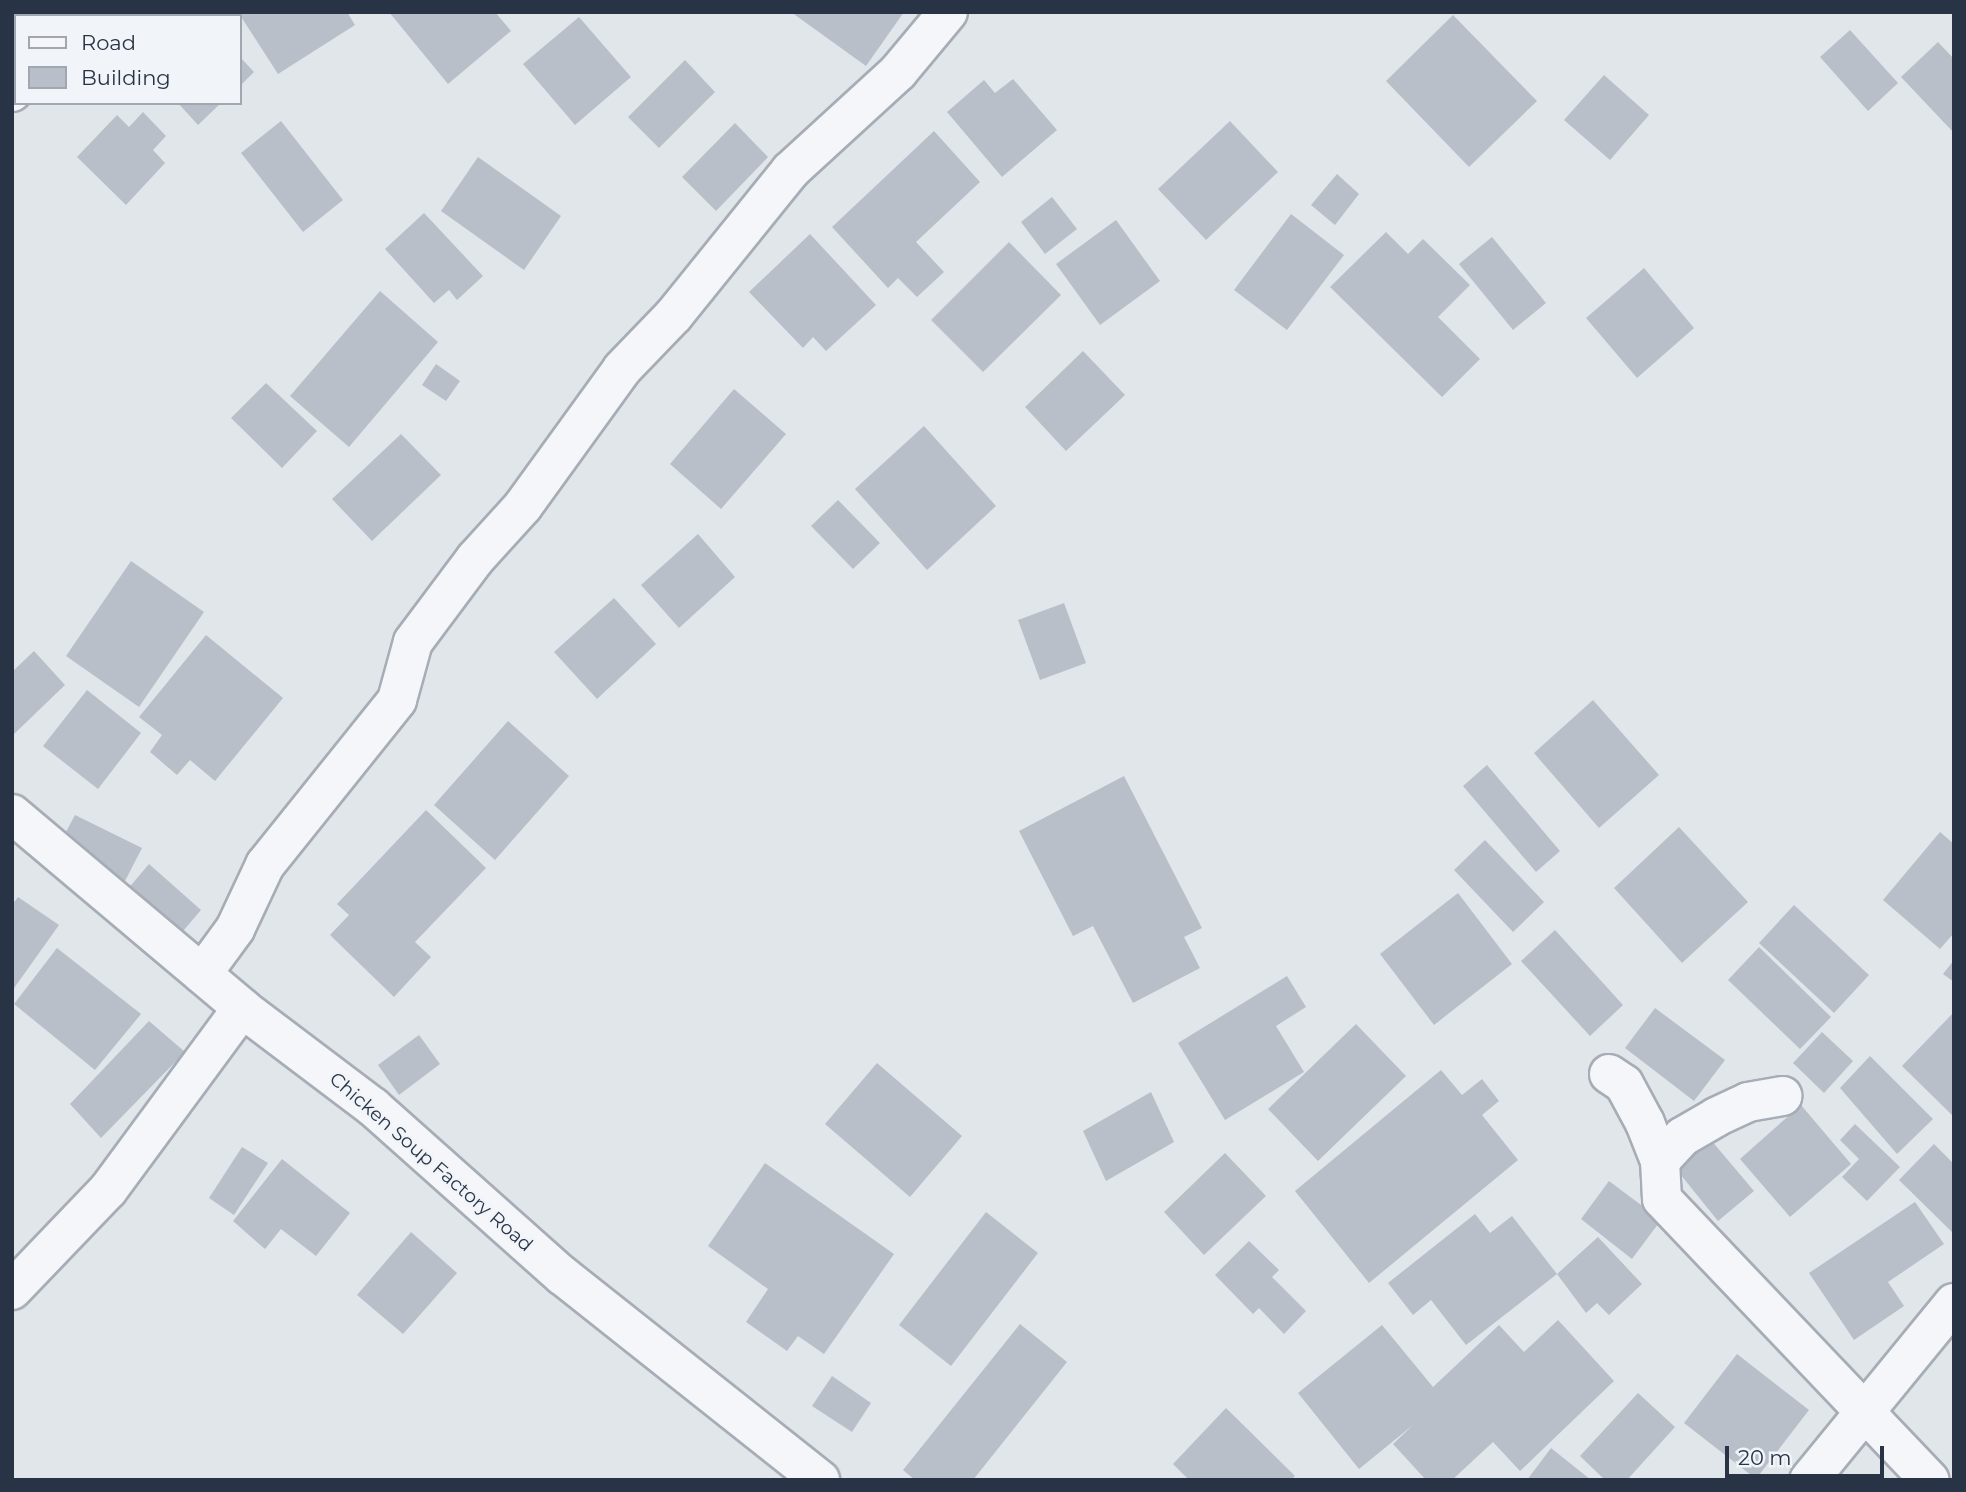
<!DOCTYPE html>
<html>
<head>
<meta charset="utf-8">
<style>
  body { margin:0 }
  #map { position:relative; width:1966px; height:1492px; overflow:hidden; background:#e1e6eb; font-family:Montserrat,sans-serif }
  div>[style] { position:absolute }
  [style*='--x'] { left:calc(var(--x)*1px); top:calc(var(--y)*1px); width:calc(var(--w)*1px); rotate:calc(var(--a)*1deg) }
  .building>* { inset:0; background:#b8bfc9 }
  .roads { filter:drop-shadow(2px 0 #a6adb6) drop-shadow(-2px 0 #a6adb6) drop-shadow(0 2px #a6adb6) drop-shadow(0 -2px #a6adb6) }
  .minor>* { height:38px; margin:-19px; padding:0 19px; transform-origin:19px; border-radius:19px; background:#f5f6f9 }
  span { translate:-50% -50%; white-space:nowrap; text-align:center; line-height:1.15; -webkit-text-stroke:5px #f1f4f8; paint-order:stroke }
  .street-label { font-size:19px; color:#283445 }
  .frame { position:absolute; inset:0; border:14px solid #283445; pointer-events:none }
  .legend { position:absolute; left:14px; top:14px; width:228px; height:91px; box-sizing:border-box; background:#f1f4f8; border:2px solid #a1a7b0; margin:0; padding:9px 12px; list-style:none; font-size:21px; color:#283445 }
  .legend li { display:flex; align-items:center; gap:14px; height:35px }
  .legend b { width:35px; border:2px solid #a1a7b0 }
  .scale { position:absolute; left:1725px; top:1446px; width:159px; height:32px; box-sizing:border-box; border:4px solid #283445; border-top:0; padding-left:9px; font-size:21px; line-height:24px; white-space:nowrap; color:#283445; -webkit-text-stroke:5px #f1f4f8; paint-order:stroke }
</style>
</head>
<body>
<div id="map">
  <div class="building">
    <i style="clip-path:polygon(238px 12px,347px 12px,355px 25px,278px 74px)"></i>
    <i style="clip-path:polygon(389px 12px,495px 12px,511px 31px,448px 84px)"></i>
    <i style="clip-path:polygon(791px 12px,904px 12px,866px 66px)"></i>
    <i style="clip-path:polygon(1453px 15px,1537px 101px,1469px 167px,1386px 81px)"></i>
    <i style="clip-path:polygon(579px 17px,631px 77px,575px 125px,523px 64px)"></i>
    <i style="clip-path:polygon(1850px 30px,1898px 83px,1868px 111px,1820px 57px)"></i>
    <i style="clip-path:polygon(1938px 42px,1954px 59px,1954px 133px,1901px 77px)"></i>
    <i style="clip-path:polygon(240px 57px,254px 72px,240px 86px)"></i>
    <i style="clip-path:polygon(685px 60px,715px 92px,659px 148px,628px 117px)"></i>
    <i style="clip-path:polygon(1604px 75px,1649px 115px,1610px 160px,1564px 120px)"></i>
    <i style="clip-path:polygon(1013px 79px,1057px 130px,1002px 177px,947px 112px,984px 80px,995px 93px)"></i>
    <i style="clip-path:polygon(178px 103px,221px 103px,198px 125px)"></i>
    <i style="clip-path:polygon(143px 112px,166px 136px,153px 150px,165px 163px,126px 205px,77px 157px,117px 115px,129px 127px)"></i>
    <i style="clip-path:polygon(281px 121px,343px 200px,303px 232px,241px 153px)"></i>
    <i style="clip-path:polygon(1230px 121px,1278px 172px,1206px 240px,1158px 189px)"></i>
    <i style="clip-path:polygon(735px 123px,768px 157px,716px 211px,682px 177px)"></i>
    <i style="clip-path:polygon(934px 131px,980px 182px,916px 242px,944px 272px,917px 297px,898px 278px,888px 288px,832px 227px)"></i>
    <i style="clip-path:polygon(478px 157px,561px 216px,524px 270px,441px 211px)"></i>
    <i style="clip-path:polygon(1337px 174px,1359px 194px,1335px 225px,1311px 205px)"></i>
    <i style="clip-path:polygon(1052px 197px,1077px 229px,1045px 254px,1021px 222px)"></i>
    <i style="clip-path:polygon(424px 213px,483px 276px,457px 300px,449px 290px,434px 303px,385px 249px)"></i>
    <i style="clip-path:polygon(1291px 214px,1344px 255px,1287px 330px,1234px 290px)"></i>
    <i style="clip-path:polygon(1116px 220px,1160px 281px,1100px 325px,1056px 264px)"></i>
    <i style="clip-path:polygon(1386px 232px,1408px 254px,1423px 239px,1470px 285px,1438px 317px,1480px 359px,1442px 397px,1330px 287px)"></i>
    <i style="clip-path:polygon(810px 234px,876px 305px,826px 351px,813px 337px,803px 348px,749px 292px)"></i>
    <i style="clip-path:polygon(1492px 237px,1546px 303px,1513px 330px,1459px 264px)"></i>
    <i style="clip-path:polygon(1009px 242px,1061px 295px,983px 372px,931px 320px)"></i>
    <i style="clip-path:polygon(1644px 268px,1694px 328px,1637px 378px,1586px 318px)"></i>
    <i style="clip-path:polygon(380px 291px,438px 342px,349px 447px,290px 396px)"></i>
    <i style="clip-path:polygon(1083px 351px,1125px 395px,1066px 451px,1025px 407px)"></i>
    <i style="clip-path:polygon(436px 364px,460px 381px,446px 401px,422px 385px)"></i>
    <i style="clip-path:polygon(266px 383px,317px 431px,282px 468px,231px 418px)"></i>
    <i style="clip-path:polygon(734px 389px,786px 434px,721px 509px,670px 464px)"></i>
    <i style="clip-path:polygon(924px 426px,996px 506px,927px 570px,855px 489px)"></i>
    <i style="clip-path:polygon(401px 434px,441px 475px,372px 541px,332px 499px)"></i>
    <i style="clip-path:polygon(838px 500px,880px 543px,853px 569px,811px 526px)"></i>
    <i style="clip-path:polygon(698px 534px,735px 577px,679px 628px,641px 585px)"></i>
    <i style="clip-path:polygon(131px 561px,204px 612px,139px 707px,66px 656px)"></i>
    <i style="clip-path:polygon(614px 598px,656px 644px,597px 699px,554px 652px)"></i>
    <i style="clip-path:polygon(1064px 603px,1086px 663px,1040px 680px,1018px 620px)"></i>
    <i style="clip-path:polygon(206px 635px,283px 698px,215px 781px,190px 760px,177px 775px,150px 752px,162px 735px,139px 717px)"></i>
    <i style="clip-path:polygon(34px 651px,65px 685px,12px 736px,12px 672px)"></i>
    <i style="clip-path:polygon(87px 690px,141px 733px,98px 789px,43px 746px)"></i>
    <i style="clip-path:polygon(1593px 700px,1659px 775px,1599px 828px,1534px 753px)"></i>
    <i style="clip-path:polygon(508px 721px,569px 776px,495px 860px,434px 805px)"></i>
    <i style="clip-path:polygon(1487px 765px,1560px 851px,1536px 872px,1463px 786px)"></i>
    <i style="clip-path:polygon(1124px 776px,1202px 928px,1184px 937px,1200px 968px,1133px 1003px,1093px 926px,1073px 936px,1019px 831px)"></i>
    <i style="clip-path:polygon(426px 810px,486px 868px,415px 942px,431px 957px,394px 997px,330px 935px,349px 915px,337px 904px)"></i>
    <i style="clip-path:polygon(75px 815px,142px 848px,125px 881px,58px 847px)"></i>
    <i style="clip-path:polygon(1679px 827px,1748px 902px,1682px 963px,1614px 888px)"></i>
    <i style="clip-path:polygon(1940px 832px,1954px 844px,1954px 933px,1940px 949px,1883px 900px)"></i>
    <i style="clip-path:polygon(1485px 840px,1544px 902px,1513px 932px,1454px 870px)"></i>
    <i style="clip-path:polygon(149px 864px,201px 910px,178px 937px,121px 897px)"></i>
    <i style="clip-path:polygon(1458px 893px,1512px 964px,1434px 1025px,1380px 954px)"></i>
    <i style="clip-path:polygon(18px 897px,59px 925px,12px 991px,12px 905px)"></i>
    <i style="clip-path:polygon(1794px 905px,1869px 975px,1834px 1013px,1759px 943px)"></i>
    <i style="clip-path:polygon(1555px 930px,1623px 1005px,1590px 1036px,1521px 961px)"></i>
    <i style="clip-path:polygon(1759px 947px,1831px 1017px,1800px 1049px,1728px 980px)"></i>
    <i style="clip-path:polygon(57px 948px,141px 1014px,95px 1070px,14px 1004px)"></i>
    <i style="clip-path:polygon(1954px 960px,1954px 982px,1943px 974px)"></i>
    <i style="clip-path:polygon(1287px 976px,1306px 1007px,1276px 1026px,1304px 1072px,1225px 1120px,1178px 1043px)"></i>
    <i style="clip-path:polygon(1655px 1008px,1725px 1060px,1694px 1101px,1625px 1048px)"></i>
    <i style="clip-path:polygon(1954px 1012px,1954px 1117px,1902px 1066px)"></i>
    <i style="clip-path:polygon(149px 1021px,185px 1052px,101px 1138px,70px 1104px)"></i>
    <i style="clip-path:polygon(1356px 1024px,1406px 1076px,1318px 1161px,1268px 1109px)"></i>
    <i style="clip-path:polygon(1822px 1032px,1853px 1061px,1824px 1093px,1793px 1063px)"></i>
    <i style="clip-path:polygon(419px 1035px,440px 1064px,399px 1095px,378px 1065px)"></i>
    <i style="clip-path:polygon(1870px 1056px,1933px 1119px,1897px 1154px,1840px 1088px)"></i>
    <i style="clip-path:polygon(877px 1063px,962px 1136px,910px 1197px,825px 1124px)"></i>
    <i style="clip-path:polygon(1441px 1070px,1462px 1095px,1482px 1079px,1499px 1101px,1482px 1115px,1518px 1160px,1369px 1283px,1295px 1191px)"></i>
    <i style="clip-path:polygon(1151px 1092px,1174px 1142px,1106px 1181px,1083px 1131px)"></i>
    <i style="clip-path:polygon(1801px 1105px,1851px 1164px,1790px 1217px,1740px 1159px)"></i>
    <i style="clip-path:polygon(1855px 1124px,1900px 1167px,1867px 1201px,1842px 1177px,1859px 1159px,1840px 1140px)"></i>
    <i style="clip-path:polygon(1711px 1140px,1754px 1191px,1718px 1221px,1676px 1169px)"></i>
    <i style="clip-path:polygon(1934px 1144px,1954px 1164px,1954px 1234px,1899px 1180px)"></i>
    <i style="clip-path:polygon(242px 1147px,268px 1163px,234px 1215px,209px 1198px)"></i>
    <i style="clip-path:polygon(1225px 1153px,1266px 1196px,1204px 1255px,1164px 1212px)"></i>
    <i style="clip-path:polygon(282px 1159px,350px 1213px,316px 1256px,281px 1229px,265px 1249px,233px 1221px)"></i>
    <i style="clip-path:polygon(765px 1163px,894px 1254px,824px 1354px,798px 1336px,787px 1351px,746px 1322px,768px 1289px,708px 1246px)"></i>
    <i style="clip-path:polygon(1609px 1181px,1661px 1220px,1632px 1259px,1581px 1219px)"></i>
    <i style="clip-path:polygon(1915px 1202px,1944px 1244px,1888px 1282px,1904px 1306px,1854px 1340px,1809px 1273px)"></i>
    <i style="clip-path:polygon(986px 1212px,1038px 1253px,951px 1366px,899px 1325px)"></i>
    <i style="clip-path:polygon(1475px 1214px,1490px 1233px,1512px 1216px,1557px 1274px,1466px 1345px,1431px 1300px,1413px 1315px,1388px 1283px)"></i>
    <i style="clip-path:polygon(411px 1232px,457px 1273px,403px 1334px,357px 1295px)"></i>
    <i style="clip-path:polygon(1598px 1237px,1642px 1284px,1609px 1315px,1597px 1303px,1586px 1313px,1557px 1274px)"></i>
    <i style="clip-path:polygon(1249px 1241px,1279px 1270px,1272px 1277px,1306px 1311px,1284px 1334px,1259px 1308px,1253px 1314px,1215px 1275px)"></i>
    <i style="clip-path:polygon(1558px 1320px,1614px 1381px,1520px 1471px,1493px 1442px,1452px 1480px,1426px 1480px,1393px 1444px,1413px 1425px,1359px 1469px,1298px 1393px,1382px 1325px,1433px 1387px,1499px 1325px,1524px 1352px)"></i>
    <i style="clip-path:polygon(1020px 1324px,1067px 1362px,973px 1480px,915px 1480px,903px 1470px)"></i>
    <i style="clip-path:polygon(1737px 1354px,1809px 1410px,1756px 1479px,1684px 1423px)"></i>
    <i style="clip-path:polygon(832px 1376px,871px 1403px,852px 1432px,812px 1406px)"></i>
    <i style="clip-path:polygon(1638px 1393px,1675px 1427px,1627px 1480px,1605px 1480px,1580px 1456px)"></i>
    <i style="clip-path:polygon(1226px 1408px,1295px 1476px,1291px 1480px,1189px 1480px,1173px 1464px)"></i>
    <i style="clip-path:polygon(1551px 1448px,1591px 1480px,1527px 1480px)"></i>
  </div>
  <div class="roads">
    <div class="minor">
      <i style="--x:48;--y:16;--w:4;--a:-76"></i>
      <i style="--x:12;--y:92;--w:12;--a:-70"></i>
      <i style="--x:12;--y:814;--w:301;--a:40.1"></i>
      <i style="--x:242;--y:1008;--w:164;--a:37.1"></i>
      <i style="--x:373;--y:1107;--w:254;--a:41.7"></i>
      <i style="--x:563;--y:1276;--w:328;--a:38.4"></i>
      <i style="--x:202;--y:974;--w:56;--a:-53.7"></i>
      <i style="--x:235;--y:929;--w:71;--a:-64.9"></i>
      <i style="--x:265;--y:865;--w:211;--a:-51.3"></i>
      <i style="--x:397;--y:700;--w:60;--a:-74.6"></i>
      <i style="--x:413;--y:642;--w:104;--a:-53.2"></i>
      <i style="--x:475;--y:559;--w:72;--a:-47.8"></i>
      <i style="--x:523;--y:506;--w:169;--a:-54.1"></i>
      <i style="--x:622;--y:369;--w:75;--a:-46.1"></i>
      <i style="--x:674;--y:315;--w:185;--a:-51.1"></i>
      <i style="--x:790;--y:171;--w:147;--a:-42.5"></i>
      <i style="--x:898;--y:72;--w:78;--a:-50.2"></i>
      <i style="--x:1609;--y:1074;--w:18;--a:34"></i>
      <i style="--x:1624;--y:1084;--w:44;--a:61.7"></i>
      <i style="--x:1645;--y:1123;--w:41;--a:68.5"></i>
      <i style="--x:1660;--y:1161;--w:38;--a:87"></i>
      <i style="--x:1662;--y:1199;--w:388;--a:46.4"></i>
      <i style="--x:1660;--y:1161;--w:33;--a:-47"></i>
      <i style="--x:1682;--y:1137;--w:39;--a:-30"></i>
      <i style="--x:1716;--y:1117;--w:35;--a:-25"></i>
      <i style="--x:1748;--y:1102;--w:35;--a:-10"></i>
      <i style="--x:12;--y:1290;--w:139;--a:-46.2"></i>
      <i style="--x:108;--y:1190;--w:226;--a:-53.6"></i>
      <i style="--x:1809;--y:1480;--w:229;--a:-50.7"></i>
    </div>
  </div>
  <div class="street-label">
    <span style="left:431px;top:1162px;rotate:41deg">Chicken Soup Factory Road</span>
  </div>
  <div class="frame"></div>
  <ul class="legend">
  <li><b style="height:9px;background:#f5f6f9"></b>Road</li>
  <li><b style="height:19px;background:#b8bfc9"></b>Building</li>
  </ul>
  <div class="scale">20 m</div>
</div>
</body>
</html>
